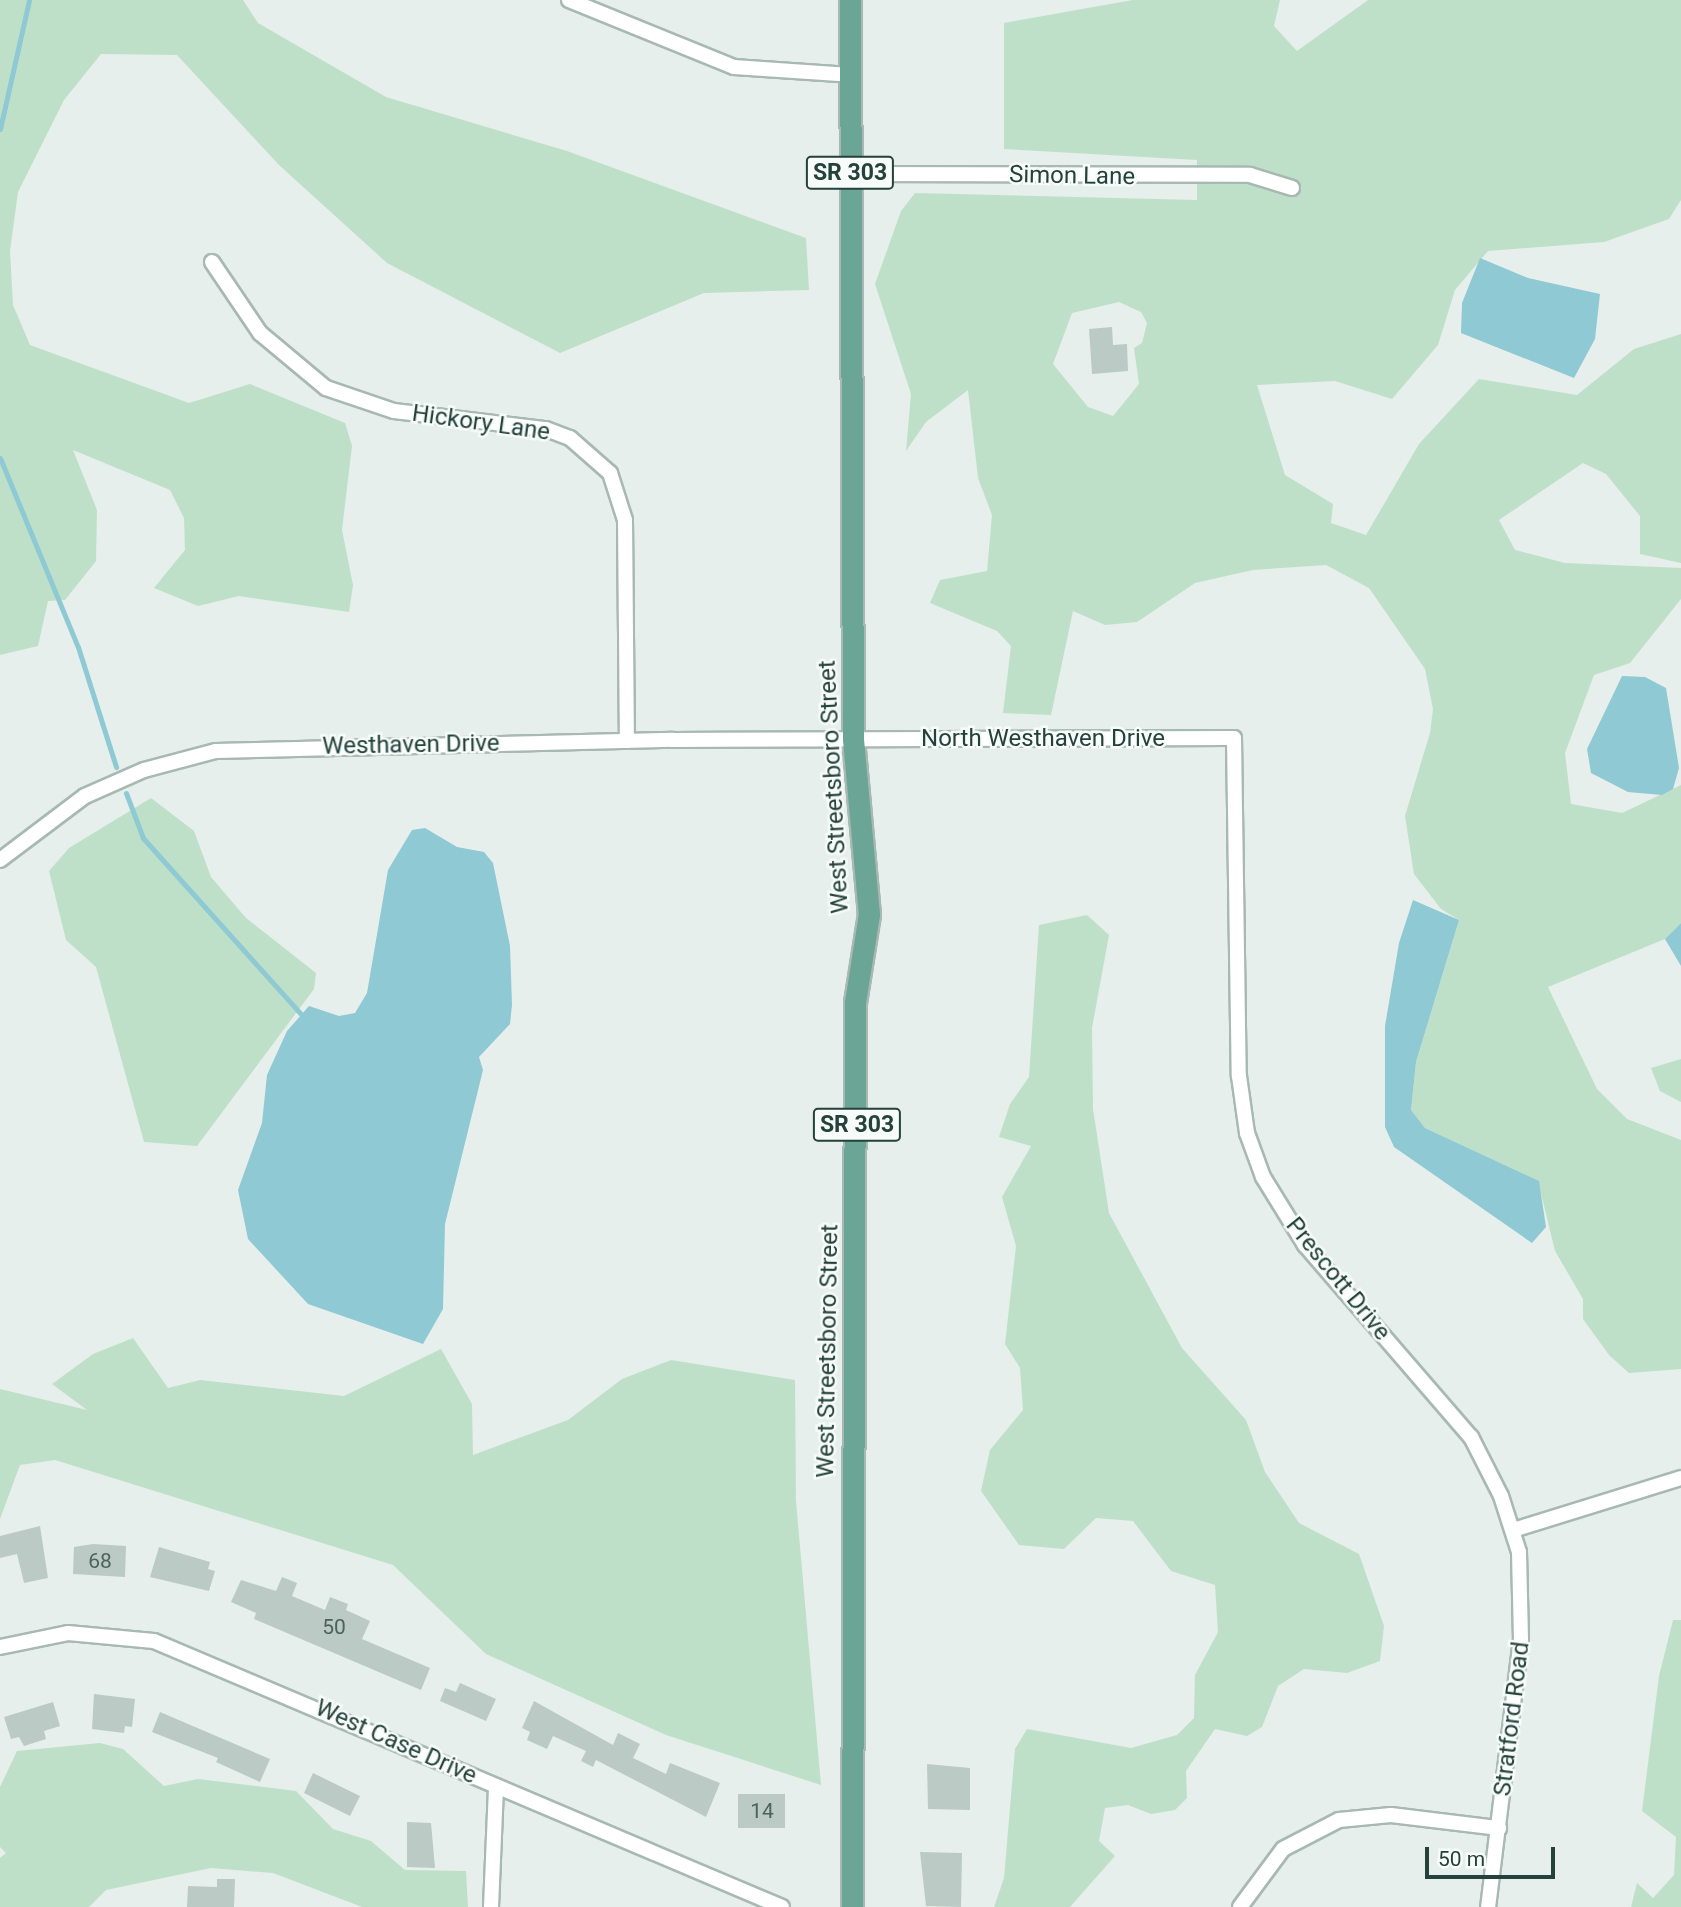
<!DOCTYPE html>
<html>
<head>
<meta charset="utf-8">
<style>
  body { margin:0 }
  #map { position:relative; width:1681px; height:1907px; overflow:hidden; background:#e6efeb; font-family:Roboto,sans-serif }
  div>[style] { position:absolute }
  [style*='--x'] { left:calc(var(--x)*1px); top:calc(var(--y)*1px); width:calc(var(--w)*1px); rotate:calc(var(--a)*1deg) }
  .green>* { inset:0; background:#bfe0c8 }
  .water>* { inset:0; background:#8ec9d4 }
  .stream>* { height:5px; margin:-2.5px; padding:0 2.5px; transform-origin:2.5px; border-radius:2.5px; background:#8ec9d4 }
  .building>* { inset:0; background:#bbcac4 }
  .roads { filter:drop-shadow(2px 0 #a8b8b2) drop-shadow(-2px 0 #a8b8b2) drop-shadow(0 2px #a8b8b2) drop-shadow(0 -2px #a8b8b2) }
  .minor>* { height:14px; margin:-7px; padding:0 7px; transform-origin:7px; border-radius:7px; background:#fff }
  .primary>* { height:21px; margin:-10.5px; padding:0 10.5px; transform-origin:10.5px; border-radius:10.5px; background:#6aa596 }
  span { translate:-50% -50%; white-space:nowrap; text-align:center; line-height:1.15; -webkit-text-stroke:5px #f7fbf9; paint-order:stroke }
  .number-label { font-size:21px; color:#4a645c }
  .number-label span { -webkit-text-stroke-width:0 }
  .shield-label span { padding:2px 5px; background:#f7fbf9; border:2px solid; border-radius:5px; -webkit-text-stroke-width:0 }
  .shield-label { font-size:23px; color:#24423a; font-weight:700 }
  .street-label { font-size:24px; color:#24423a }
  .scale { position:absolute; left:1425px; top:1847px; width:130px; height:32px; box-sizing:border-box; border:4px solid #24423a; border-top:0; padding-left:9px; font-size:21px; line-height:24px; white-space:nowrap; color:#24423a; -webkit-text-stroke:5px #f7fbf9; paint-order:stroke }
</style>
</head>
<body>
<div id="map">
  <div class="green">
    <i style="clip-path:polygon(0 0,243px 0,258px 23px,386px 97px,567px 151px,806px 238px,809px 290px,704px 293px,560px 353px,387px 263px,279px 165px,177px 55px,101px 54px,64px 100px,18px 192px,10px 251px,13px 305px,30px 345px,189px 403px,250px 384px,345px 423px,352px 446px,342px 530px,353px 585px,349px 612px,239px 596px,198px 606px,154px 588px,185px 550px,184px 518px,170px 490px,73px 450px,97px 510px,96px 561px,65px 600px,48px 601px,38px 646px,0 655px)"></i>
    <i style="clip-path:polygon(evenodd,1133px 0,1280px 0,1274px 26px,1297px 51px,1368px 0,1681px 0,1681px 200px,1669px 219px,1604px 242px,1488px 251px,1455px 290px,1438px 345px,1392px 399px,1335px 381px,1257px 385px,1285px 475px,1333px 504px,1331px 523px,1366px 535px,1419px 444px,1479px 379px,1577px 395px,1634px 349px,1681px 334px,1681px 563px,1640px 554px,1640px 516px,1606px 474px,1583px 463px,1499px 520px,1515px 550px,1565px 563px,1681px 568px,1681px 599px,1630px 663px,1594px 675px,1565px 753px,1571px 804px,1622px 813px,1681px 785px,1681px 923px,1665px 939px,1548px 987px,1597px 1089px,1627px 1119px,1681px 1140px,1681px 1369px,1629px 1373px,1609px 1355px,1583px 1319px,1583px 1299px,1555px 1251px,1538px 1181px,1425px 1128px,1411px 1110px,1416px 1062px,1459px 920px,1441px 909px,1414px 874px,1405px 816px,1430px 733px,1433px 709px,1425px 669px,1369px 588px,1326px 565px,1253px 570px,1195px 583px,1137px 622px,1105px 625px,1073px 611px,1051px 715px,1003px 713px,1011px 646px,997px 631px,930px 603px,940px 580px,987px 571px,992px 515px,978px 478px,968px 390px,926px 422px,906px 451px,911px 394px,875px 284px,901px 211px,915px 193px,1197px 200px,1197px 160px,1004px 149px,1004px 23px,1133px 0,1119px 302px,1141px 312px,1147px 323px,1142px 343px,1134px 348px,1139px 384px,1113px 416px,1088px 407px,1053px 364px,1072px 313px,1119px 302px)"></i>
    <i style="clip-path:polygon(151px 798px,194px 831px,211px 877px,246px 918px,316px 973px,314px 989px,197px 1146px,144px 1142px,96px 967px,66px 940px,49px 871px,69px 848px)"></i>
    <i style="clip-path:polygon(1087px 915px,1109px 935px,1092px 1028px,1093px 1109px,1109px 1213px,1182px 1348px,1246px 1420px,1265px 1472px,1299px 1523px,1359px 1554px,1384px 1626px,1380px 1661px,1347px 1673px,1304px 1669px,1278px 1686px,1262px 1727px,1247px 1736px,1215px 1729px,1186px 1771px,1187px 1798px,1175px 1810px,1151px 1814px,1128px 1805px,1105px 1808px,1099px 1841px,1115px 1856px,1070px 1907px,994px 1907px,1004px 1878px,1015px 1749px,1027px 1729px,1131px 1748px,1177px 1735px,1194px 1718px,1195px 1675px,1218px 1632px,1215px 1585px,1171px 1571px,1133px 1521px,1096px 1518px,1064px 1549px,1019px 1545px,981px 1491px,990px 1450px,1023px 1410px,1020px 1368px,1005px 1344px,1016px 1246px,1002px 1197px,1031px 1146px,999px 1137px,1010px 1104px,1029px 1077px,1039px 925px)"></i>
    <i style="clip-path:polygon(1681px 1059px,1681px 1102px,1660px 1091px,1651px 1068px)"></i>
    <i style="clip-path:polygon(133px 1338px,168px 1388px,200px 1380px,344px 1396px,441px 1349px,472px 1404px,473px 1455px,568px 1420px,622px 1379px,671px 1360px,795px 1380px,796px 1501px,821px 1785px,666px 1735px,486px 1654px,393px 1565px,55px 1460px,20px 1465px,0 1519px,0 1389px,87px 1410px,52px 1384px,93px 1354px)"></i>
    <i style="clip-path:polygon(1673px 1620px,1681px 1620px,1681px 1907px,1631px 1907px,1637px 1883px,1653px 1898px,1674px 1875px,1676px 1837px,1642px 1811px,1659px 1676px)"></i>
    <i style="clip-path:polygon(100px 1743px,123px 1749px,164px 1786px,198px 1779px,296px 1791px,333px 1829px,371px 1841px,405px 1870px,466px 1871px,468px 1907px,362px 1907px,273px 1873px,211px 1868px,106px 1890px,89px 1907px,0 1907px,0 1858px,6px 1853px,0 1847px,0 1787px,17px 1751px)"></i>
  </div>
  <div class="water">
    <i style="clip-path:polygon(1480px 258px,1528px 278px,1600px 294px,1595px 339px,1574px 378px,1461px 333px,1462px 303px)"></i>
    <i style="clip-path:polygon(1622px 676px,1645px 677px,1666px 688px,1679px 768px,1673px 789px,1662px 795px,1628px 792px,1591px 773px,1587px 749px)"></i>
    <i style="clip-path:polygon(425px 828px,457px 847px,484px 852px,493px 863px,510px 946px,512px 1005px,510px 1024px,479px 1057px,483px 1070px,445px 1224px,443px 1309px,423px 1344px,308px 1304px,248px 1239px,238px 1190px,262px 1123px,267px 1075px,287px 1031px,309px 1006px,339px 1016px,355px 1013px,367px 993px,388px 870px,412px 830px)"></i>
    <i style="clip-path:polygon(1413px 900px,1459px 920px,1416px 1062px,1411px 1110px,1425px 1128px,1539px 1181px,1546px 1227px,1532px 1243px,1394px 1147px,1385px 1127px,1385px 1026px,1399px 943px)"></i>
    <i style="clip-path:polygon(1681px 923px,1681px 966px,1665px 939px)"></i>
  </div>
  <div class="stream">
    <i style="--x:0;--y:129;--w:132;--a:-77.3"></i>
    <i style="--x:0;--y:458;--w:204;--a:67.6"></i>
    <i style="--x:78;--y:647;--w:126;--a:72.4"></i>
    <i style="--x:126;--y:793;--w:48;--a:69.3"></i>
    <i style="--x:143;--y:838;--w:238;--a:48.1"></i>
  </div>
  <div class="building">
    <i style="clip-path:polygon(1112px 327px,1113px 345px,1127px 344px,1128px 371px,1092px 374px,1089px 329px)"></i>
    <i style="clip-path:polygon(40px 1526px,48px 1578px,24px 1583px,17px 1554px,0 1558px,0 1536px)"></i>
    <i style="clip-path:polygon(93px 1544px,126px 1546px,125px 1577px,73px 1574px,74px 1547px)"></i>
    <i style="clip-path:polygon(159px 1547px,210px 1562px,208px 1569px,215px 1571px,209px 1591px,150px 1577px)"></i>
    <i style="clip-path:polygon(282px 1577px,297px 1583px,292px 1596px,325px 1610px,330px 1597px,348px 1604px,346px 1610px,370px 1621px,362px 1639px,430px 1668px,421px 1690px,254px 1619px,256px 1613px,231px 1602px,241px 1580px,276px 1591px)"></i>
    <i style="clip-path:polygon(460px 1683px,496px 1699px,486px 1721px,440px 1701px,445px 1688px,456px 1692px)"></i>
    <i style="clip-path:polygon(94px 1694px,135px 1699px,132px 1727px,125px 1726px,124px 1733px,92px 1729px)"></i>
    <i style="clip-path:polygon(534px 1701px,613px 1745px,618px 1733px,640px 1744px,633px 1758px,666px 1774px,670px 1763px,720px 1783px,706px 1817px,596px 1760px,593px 1767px,581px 1761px,586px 1751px,553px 1736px,547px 1749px,527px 1740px,530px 1732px,522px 1728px)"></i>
    <i style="clip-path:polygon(53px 1702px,60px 1726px,44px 1731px,46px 1739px,24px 1746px,19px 1737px,11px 1739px,4px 1717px)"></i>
    <i style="clip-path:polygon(160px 1712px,270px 1759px,260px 1782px,216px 1762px,218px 1758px,152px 1732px)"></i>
    <i style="clip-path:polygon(927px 1764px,970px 1768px,970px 1810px,928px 1809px)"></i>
    <i style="clip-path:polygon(313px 1773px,360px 1796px,350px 1816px,304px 1793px)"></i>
    <i style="clip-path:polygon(738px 1794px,785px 1794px,785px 1828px,738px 1828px)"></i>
    <i style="clip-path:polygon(407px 1822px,431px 1823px,435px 1868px,407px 1867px)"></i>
    <i style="clip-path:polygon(920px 1852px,962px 1853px,961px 1907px,926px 1906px)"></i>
    <i style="clip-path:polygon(217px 1879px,235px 1879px,234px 1907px,187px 1907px,188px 1886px,217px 1887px)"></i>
  </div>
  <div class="roads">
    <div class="minor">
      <i style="--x:569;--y:0;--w:178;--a:22.1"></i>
      <i style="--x:734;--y:67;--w:116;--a:3.9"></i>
      <i style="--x:850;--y:174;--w:400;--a:0.1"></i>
      <i style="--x:1250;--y:175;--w:44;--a:17.2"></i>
      <i style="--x:212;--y:262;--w:86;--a:55.9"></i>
      <i style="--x:260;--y:333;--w:86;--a:39.8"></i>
      <i style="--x:326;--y:388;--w:72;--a:18.7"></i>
      <i style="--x:394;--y:411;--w:153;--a:6.8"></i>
      <i style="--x:546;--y:429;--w:26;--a:21"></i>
      <i style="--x:570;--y:438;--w:53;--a:41.2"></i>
      <i style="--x:610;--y:473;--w:49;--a:72.3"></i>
      <i style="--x:625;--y:520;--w:221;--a:89.5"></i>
      <i style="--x:0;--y:860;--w:106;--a:-37"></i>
      <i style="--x:85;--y:796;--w:64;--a:-23.8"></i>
      <i style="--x:144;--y:770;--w:74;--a:-14.8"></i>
      <i style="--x:216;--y:751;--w:457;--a:-1.4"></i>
      <i style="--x:673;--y:740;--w:561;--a:-0.2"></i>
      <i style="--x:1234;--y:738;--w:338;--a:89.2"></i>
      <i style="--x:1239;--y:1076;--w:58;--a:82"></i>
      <i style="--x:1247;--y:1133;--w:47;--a:70"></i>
      <i style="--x:1263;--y:1177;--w:80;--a:58.3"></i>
      <i style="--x:1305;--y:1245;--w:254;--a:49.2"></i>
      <i style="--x:1471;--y:1437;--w:66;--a:63"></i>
      <i style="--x:1501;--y:1496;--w:59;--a:72.2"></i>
      <i style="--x:1519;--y:1552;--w:87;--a:88.7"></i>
      <i style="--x:1521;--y:1639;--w:270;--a:97"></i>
      <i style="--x:1513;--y:1530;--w:176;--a:-17.2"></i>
      <i style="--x:0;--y:1647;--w:69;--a:-11.6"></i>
      <i style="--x:68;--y:1633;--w:86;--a:5.3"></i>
      <i style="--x:154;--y:1641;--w:682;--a:22.96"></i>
      <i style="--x:491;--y:1907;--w:121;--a:-87.6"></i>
      <i style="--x:1240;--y:1907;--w:72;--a:-53.4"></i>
      <i style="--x:1283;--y:1849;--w:63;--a:-27.4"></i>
      <i style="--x:1339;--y:1820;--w:52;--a:-5.5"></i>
      <i style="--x:1391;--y:1815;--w:109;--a:6.9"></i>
    </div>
    <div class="primary">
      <i style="--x:850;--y:0;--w:739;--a:89.77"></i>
      <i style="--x:853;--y:739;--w:176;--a:84.8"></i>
      <i style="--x:869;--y:914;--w:89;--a:99"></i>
      <i style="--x:855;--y:1002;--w:905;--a:90.19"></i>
    </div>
  </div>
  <div class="number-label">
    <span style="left:100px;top:1561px">68</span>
    <span style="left:334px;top:1627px">50</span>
    <span style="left:762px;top:1811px">14</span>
  </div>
  <div class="shield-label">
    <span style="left:850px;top:173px">SR 303</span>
    <span style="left:857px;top:1125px">SR 303</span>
  </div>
  <div class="street-label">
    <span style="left:1072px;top:176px;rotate:1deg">Simon Lane</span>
    <span style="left:481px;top:423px;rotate:8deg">Hickory Lane</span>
    <span style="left:1043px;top:739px">North Westhaven Drive</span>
    <span style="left:411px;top:745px;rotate:-1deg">Westhaven Drive</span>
    <span style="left:834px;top:787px;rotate:-93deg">West Streetsboro Street</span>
    <span style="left:1338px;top:1279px;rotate:51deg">Prescott Drive</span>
    <span style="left:828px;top:1351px;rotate:-89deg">West Streetsboro Street</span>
    <span style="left:1512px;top:1719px;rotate:-83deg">Stratford Road</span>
    <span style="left:396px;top:1742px;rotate:24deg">West Case Drive</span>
  </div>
  <div class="scale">50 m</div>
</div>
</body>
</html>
